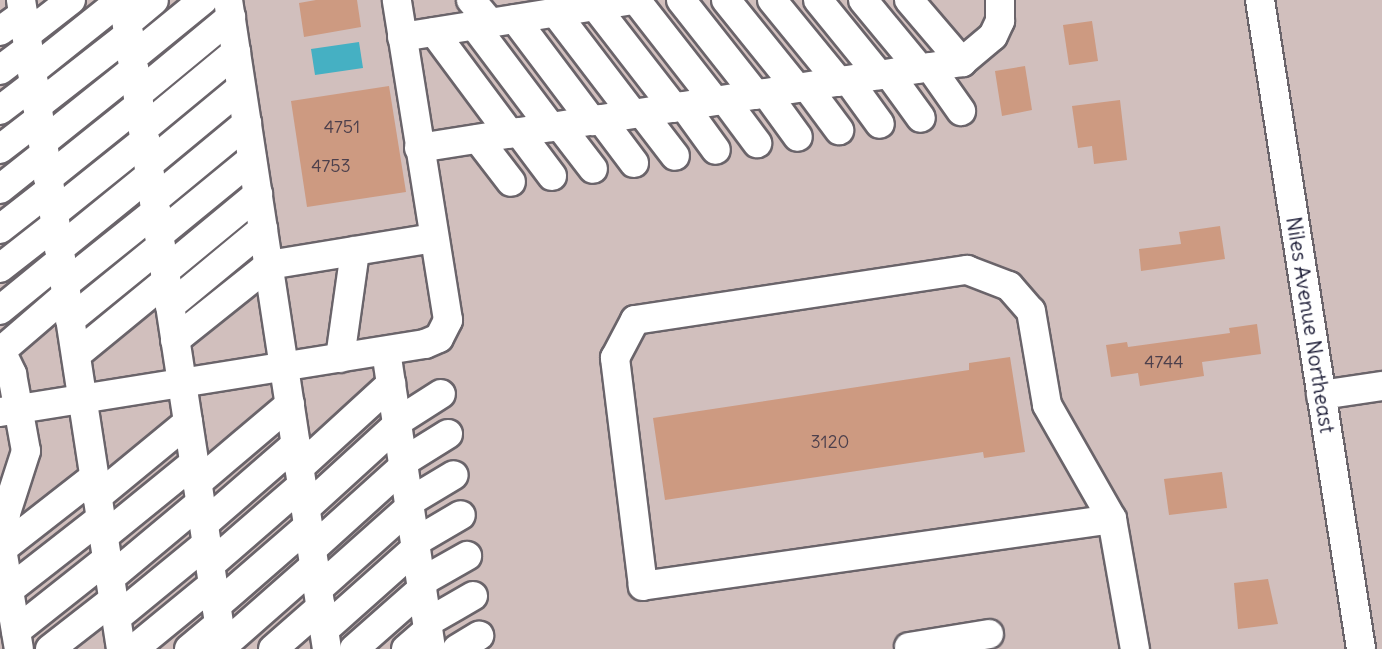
<!DOCTYPE html>
<html>
<head>
<meta charset="utf-8">
<style>
  body { margin:0 }
  #map { position:relative; width:1382px; height:649px; overflow:hidden; background:#f0e0c1; font-family:Delius,sans-serif }
  div>[style] { position:absolute }
  [style*='--x'] { left:calc(var(--x)*1px); top:calc(var(--y)*1px); width:calc(var(--w)*1px); rotate:calc(var(--a)*1deg) }
  .industrial>* { inset:0; background:#d1bfbd }
  .water>* { inset:0; background:#45b0c3 }
  .building>* { inset:0; background:#cd9a81 }
  .roads { filter:drop-shadow(2px 0 #6a646a) drop-shadow(-2px 0 #6a646a) drop-shadow(0 2px #6a646a) drop-shadow(0 -2px #6a646a) }
  .minor>* { height:28px; margin:-14px; padding:0 14px; transform-origin:14px; border-radius:14px; background:#fff }
  span { translate:-50% -50%; white-space:nowrap; text-align:center; line-height:1.15; -webkit-text-stroke:5px #fff; paint-order:stroke }
  .number-label { font-size:18px; color:#4d404c }
  .number-label span { -webkit-text-stroke-width:0 }
  .street-label { font-size:21px; color:#22223b }
</style>
</head>
<body>
<div id="map">
  <div class="industrial">
    <i style="clip-path:polygon(0 0,1382px 0,1382px 649px,0 649px)"></i>
  </div>
  <div class="water">
    <i style="clip-path:polygon(359px 42px,363px 68px,315px 75px,311px 49px)"></i>
  </div>
  <div class="building">
    <i style="clip-path:polygon(316px 0,357px 0,361px 27px,304px 37px,299px 3px)"></i>
    <i style="clip-path:polygon(1092px 21px,1098px 61px,1069px 65px,1063px 25px)"></i>
    <i style="clip-path:polygon(1025px 66px,1032px 110px,1002px 116px,995px 71px)"></i>
    <i style="clip-path:polygon(389px 86px,406px 192px,307px 207px,291px 101px)"></i>
    <i style="clip-path:polygon(1120px 100px,1127px 160px,1094px 164px,1092px 146px,1078px 148px,1072px 106px)"></i>
    <i style="clip-path:polygon(1220px 226px,1225px 259px,1141px 271px,1139px 249px,1181px 244px,1179px 232px)"></i>
    <i style="clip-path:polygon(1257px 324px,1261px 354px,1202px 362px,1204px 376px,1140px 386px,1138px 373px,1111px 377px,1106px 345px,1127px 342px,1128px 347px,1230px 333px,1229px 328px)"></i>
    <i style="clip-path:polygon(1010px 357px,1025px 452px,984px 458px,983px 452px,665px 500px,653px 418px,969px 370px,969px 363px)"></i>
    <i style="clip-path:polygon(1222px 472px,1227px 508px,1169px 515px,1164px 479px)"></i>
    <i style="clip-path:polygon(1268px 579px,1278px 624px,1238px 629px,1234px 583px)"></i>
  </div>
  <div class="roads">
    <div class="minor">
      <i style="--x:21;--y:0;--w:657;--a:81.24"></i>
      <i style="--x:123;--y:0;--w:657;--a:81.24"></i>
      <i style="--x:228;--y:0;--w:657;--a:81.33"></i>
      <i style="--x:471;--y:0;--w:30;--a:50"></i>
      <i style="--x:636;--y:0;--w:128;--a:52"></i>
      <i style="--x:681;--y:0;--w:121;--a:51.7"></i>
      <i style="--x:726;--y:0;--w:113;--a:51.1"></i>
      <i style="--x:772;--y:0;--w:106;--a:50.7"></i>
      <i style="--x:818;--y:0;--w:97;--a:50.9"></i>
      <i style="--x:863;--y:0;--w:89;--a:50.4"></i>
      <i style="--x:909;--y:0;--w:82;--a:49.5"></i>
      <i style="--x:1260;--y:0;--w:657;--a:81.15"></i>
      <i style="--x:595;--y:6;--w:129;--a:52.2"></i>
      <i style="--x:555;--y:12;--w:128;--a:52.6"></i>
      <i style="--x:515;--y:19;--w:128;--a:53"></i>
      <i style="--x:127;--y:23;--w:35;--a:-40"></i>
      <i style="--x:474;--y:25;--w:128;--a:53"></i>
      <i style="--x:0;--y:31;--w:29;--a:-36"></i>
      <i style="--x:434;--y:32;--w:127;--a:53.3"></i>
      <i style="--x:26;--y:35;--w:57;--a:-37.9"></i>
      <i style="--x:402;--y:37;--w:234;--a:-9.1"></i>
      <i style="--x:132;--y:58;--w:92;--a:-39.2"></i>
      <i style="--x:930;--y:67;--w:54;--a:54.8"></i>
      <i style="--x:0;--y:70;--w:35;--a:-37"></i>
      <i style="--x:32;--y:71;--w:114;--a:-38.6"></i>
      <i style="--x:889;--y:74;--w:54;--a:54"></i>
      <i style="--x:848;--y:80;--w:54;--a:54"></i>
      <i style="--x:807;--y:87;--w:54;--a:53.3"></i>
      <i style="--x:766;--y:93;--w:54;--a:54"></i>
      <i style="--x:138;--y:94;--w:121;--a:-39.6"></i>
      <i style="--x:725;--y:100;--w:54;--a:53.3"></i>
      <i style="--x:37;--y:106;--w:117;--a:-38"></i>
      <i style="--x:684;--y:106;--w:54;--a:54"></i>
      <i style="--x:0;--y:110;--w:43;--a:-37.4"></i>
      <i style="--x:642;--y:113;--w:54;--a:52.5"></i>
      <i style="--x:601;--y:119;--w:55;--a:53.1"></i>
      <i style="--x:560;--y:126;--w:54;--a:52.5"></i>
      <i style="--x:143;--y:129;--w:121;--a:-39.6"></i>
      <i style="--x:519;--y:132;--w:55;--a:53.1"></i>
      <i style="--x:478;--y:139;--w:54;--a:52.5"></i>
      <i style="--x:43;--y:142;--w:117;--a:-38.7"></i>
      <i style="--x:419;--y:148;--w:550;--a:-9"></i>
      <i style="--x:962;--y:62;--w:40;--a:-40"></i>
      <i style="--x:993;--y:36;--w:17;--a:-65"></i>
      <i style="--x:1000;--y:21;--w:21;--a:-90"></i>
      <i style="--x:0;--y:149;--w:49;--a:-37.6"></i>
      <i style="--x:149;--y:164;--w:119;--a:-39.6"></i>
      <i style="--x:48;--y:178;--w:117;--a:-38.7"></i>
      <i style="--x:0;--y:189;--w:56;--a:-38.5"></i>
      <i style="--x:154;--y:200;--w:121;--a:-39.6"></i>
      <i style="--x:54;--y:213;--w:117;--a:-38.7"></i>
      <i style="--x:0;--y:229;--w:63;--a:-38"></i>
      <i style="--x:159;--y:235;--w:120;--a:-39.3"></i>
      <i style="--x:59;--y:249;--w:117;--a:-39.1"></i>
      <i style="--x:0;--y:268;--w:70;--a:-38"></i>
      <i style="--x:165;--y:271;--w:121;--a:-39.6"></i>
      <i style="--x:65;--y:284;--w:117;--a:-38.7"></i>
      <i style="--x:170;--y:306;--w:121;--a:-39.6"></i>
      <i style="--x:0;--y:310;--w:79;--a:-39.3"></i>
      <i style="--x:70;--y:320;--w:117;--a:-39.1"></i>
      <i style="--x:175;--y:340;--w:120;--a:-38.6"></i>
      <i style="--x:269;--y:265;--w:166;--a:-9.3"></i>
      <i style="--x:0;--y:349;--w:28;--a:64"></i>
      <i style="--x:12;--y:374;--w:78;--a:79.7"></i>
      <i style="--x:26;--y:451;--w:65;--a:107.9"></i>
      <i style="--x:6;--y:513;--w:36;--a:96"></i>
      <i style="--x:2;--y:549;--w:101;--a:80.4"></i>
      <i style="--x:1;--y:351;--w:86;--a:-40.7"></i>
      <i style="--x:386;--y:351;--w:301;--a:81.4"></i>
      <i style="--x:76;--y:355;--w:117;--a:-39.4"></i>
      <i style="--x:340;--y:358;--w:108;--a:-82"></i>
      <i style="--x:1321;--y:395;--w:62;--a:-8.4"></i>
      <i style="--x:0;--y:412;--w:430;--a:-9.1"></i>
      <i style="--x:425;--y:344;--w:15;--a:-23"></i>
      <i style="--x:439;--y:338;--w:20;--a:-63"></i>
      <i style="--x:448;--y:320;--w:324;--a:-99.1"></i>
      <i style="--x:397;--y:422;--w:52;--a:-32.5"></i>
      <i style="--x:403;--y:462;--w:53;--a:-31.9"></i>
      <i style="--x:299;--y:468;--w:125;--a:-42.4"></i>
      <i style="--x:197;--y:483;--w:122;--a:-40.3"></i>
      <i style="--x:97;--y:497;--w:118;--a:-39.5"></i>
      <i style="--x:409;--y:502;--w:52;--a:-31"></i>
      <i style="--x:306;--y:508;--w:123;--a:-42.4"></i>
      <i style="--x:1112;--y:519;--w:474;--a:171.9"></i>
      <i style="--x:643;--y:586;--w:230;--a:-97"></i>
      <i style="--x:615;--y:358;--w:43;--a:-62.2"></i>
      <i style="--x:635;--y:320;--w:336;--a:-8.6"></i>
      <i style="--x:967;--y:270;--w:45;--a:20.9"></i>
      <i style="--x:1009;--y:286;--w:33;--a:49"></i>
      <i style="--x:1031;--y:311;--w:95;--a:80.3"></i>
      <i style="--x:1047;--y:405;--w:131;--a:60.3"></i>
      <i style="--x:1112;--y:519;--w:132;--a:80"></i>
      <i style="--x:204;--y:524;--w:122;--a:-41"></i>
      <i style="--x:103;--y:537;--w:117;--a:-39.1"></i>
      <i style="--x:415;--y:542;--w:53;--a:-30.4"></i>
      <i style="--x:2;--y:549;--w:117;--a:-38"></i>
      <i style="--x:312;--y:549;--w:124;--a:-42.1"></i>
      <i style="--x:210;--y:565;--w:122;--a:-41"></i>
      <i style="--x:110;--y:578;--w:117;--a:-39.8"></i>
      <i style="--x:421;--y:582;--w:53;--a:-29.5"></i>
      <i style="--x:318;--y:589;--w:123;--a:-41.7"></i>
      <i style="--x:9;--y:590;--w:117;--a:-38"></i>
      <i style="--x:216;--y:606;--w:122;--a:-41"></i>
      <i style="--x:116;--y:618;--w:117;--a:-39.4"></i>
      <i style="--x:428;--y:622;--w:52;--a:-30"></i>
      <i style="--x:324;--y:630;--w:123;--a:-41.7"></i>
      <i style="--x:16;--y:631;--w:116;--a:-38.4"></i>
      <i style="--x:222;--y:647;--w:123;--a:-41.4"></i>
      <i style="--x:909;--y:647;--w:81;--a:-9.2"></i>
      <i style="--x:50;--y:649;--w:80;--a:-37.9"></i>
      <i style="--x:134;--y:649;--w:102;--a:-39.4"></i>
      <i style="--x:189;--y:649;--w:39;--a:-40"></i>
      <i style="--x:273;--y:649;--w:64;--a:-41.2"></i>
      <i style="--x:354;--y:649;--w:91;--a:-41.4"></i>
      <i style="--x:406;--y:649;--w:29;--a:-41"></i>
      <i style="--x:457;--y:649;--w:26;--a:-31"></i>
    </div>
  </div>
  <div class="number-label">
    <span style="left:342px;top:127px">4751</span>
    <span style="left:331px;top:166px">4753</span>
    <span style="left:1164px;top:362px">4744</span>
    <span style="left:830px;top:442px">3120</span>
  </div>
  <div class="street-label">
    <span style="left:1310px;top:325px;rotate:81deg">Niles Avenue Northeast</span>
  </div>
</div>
</body>
</html>
